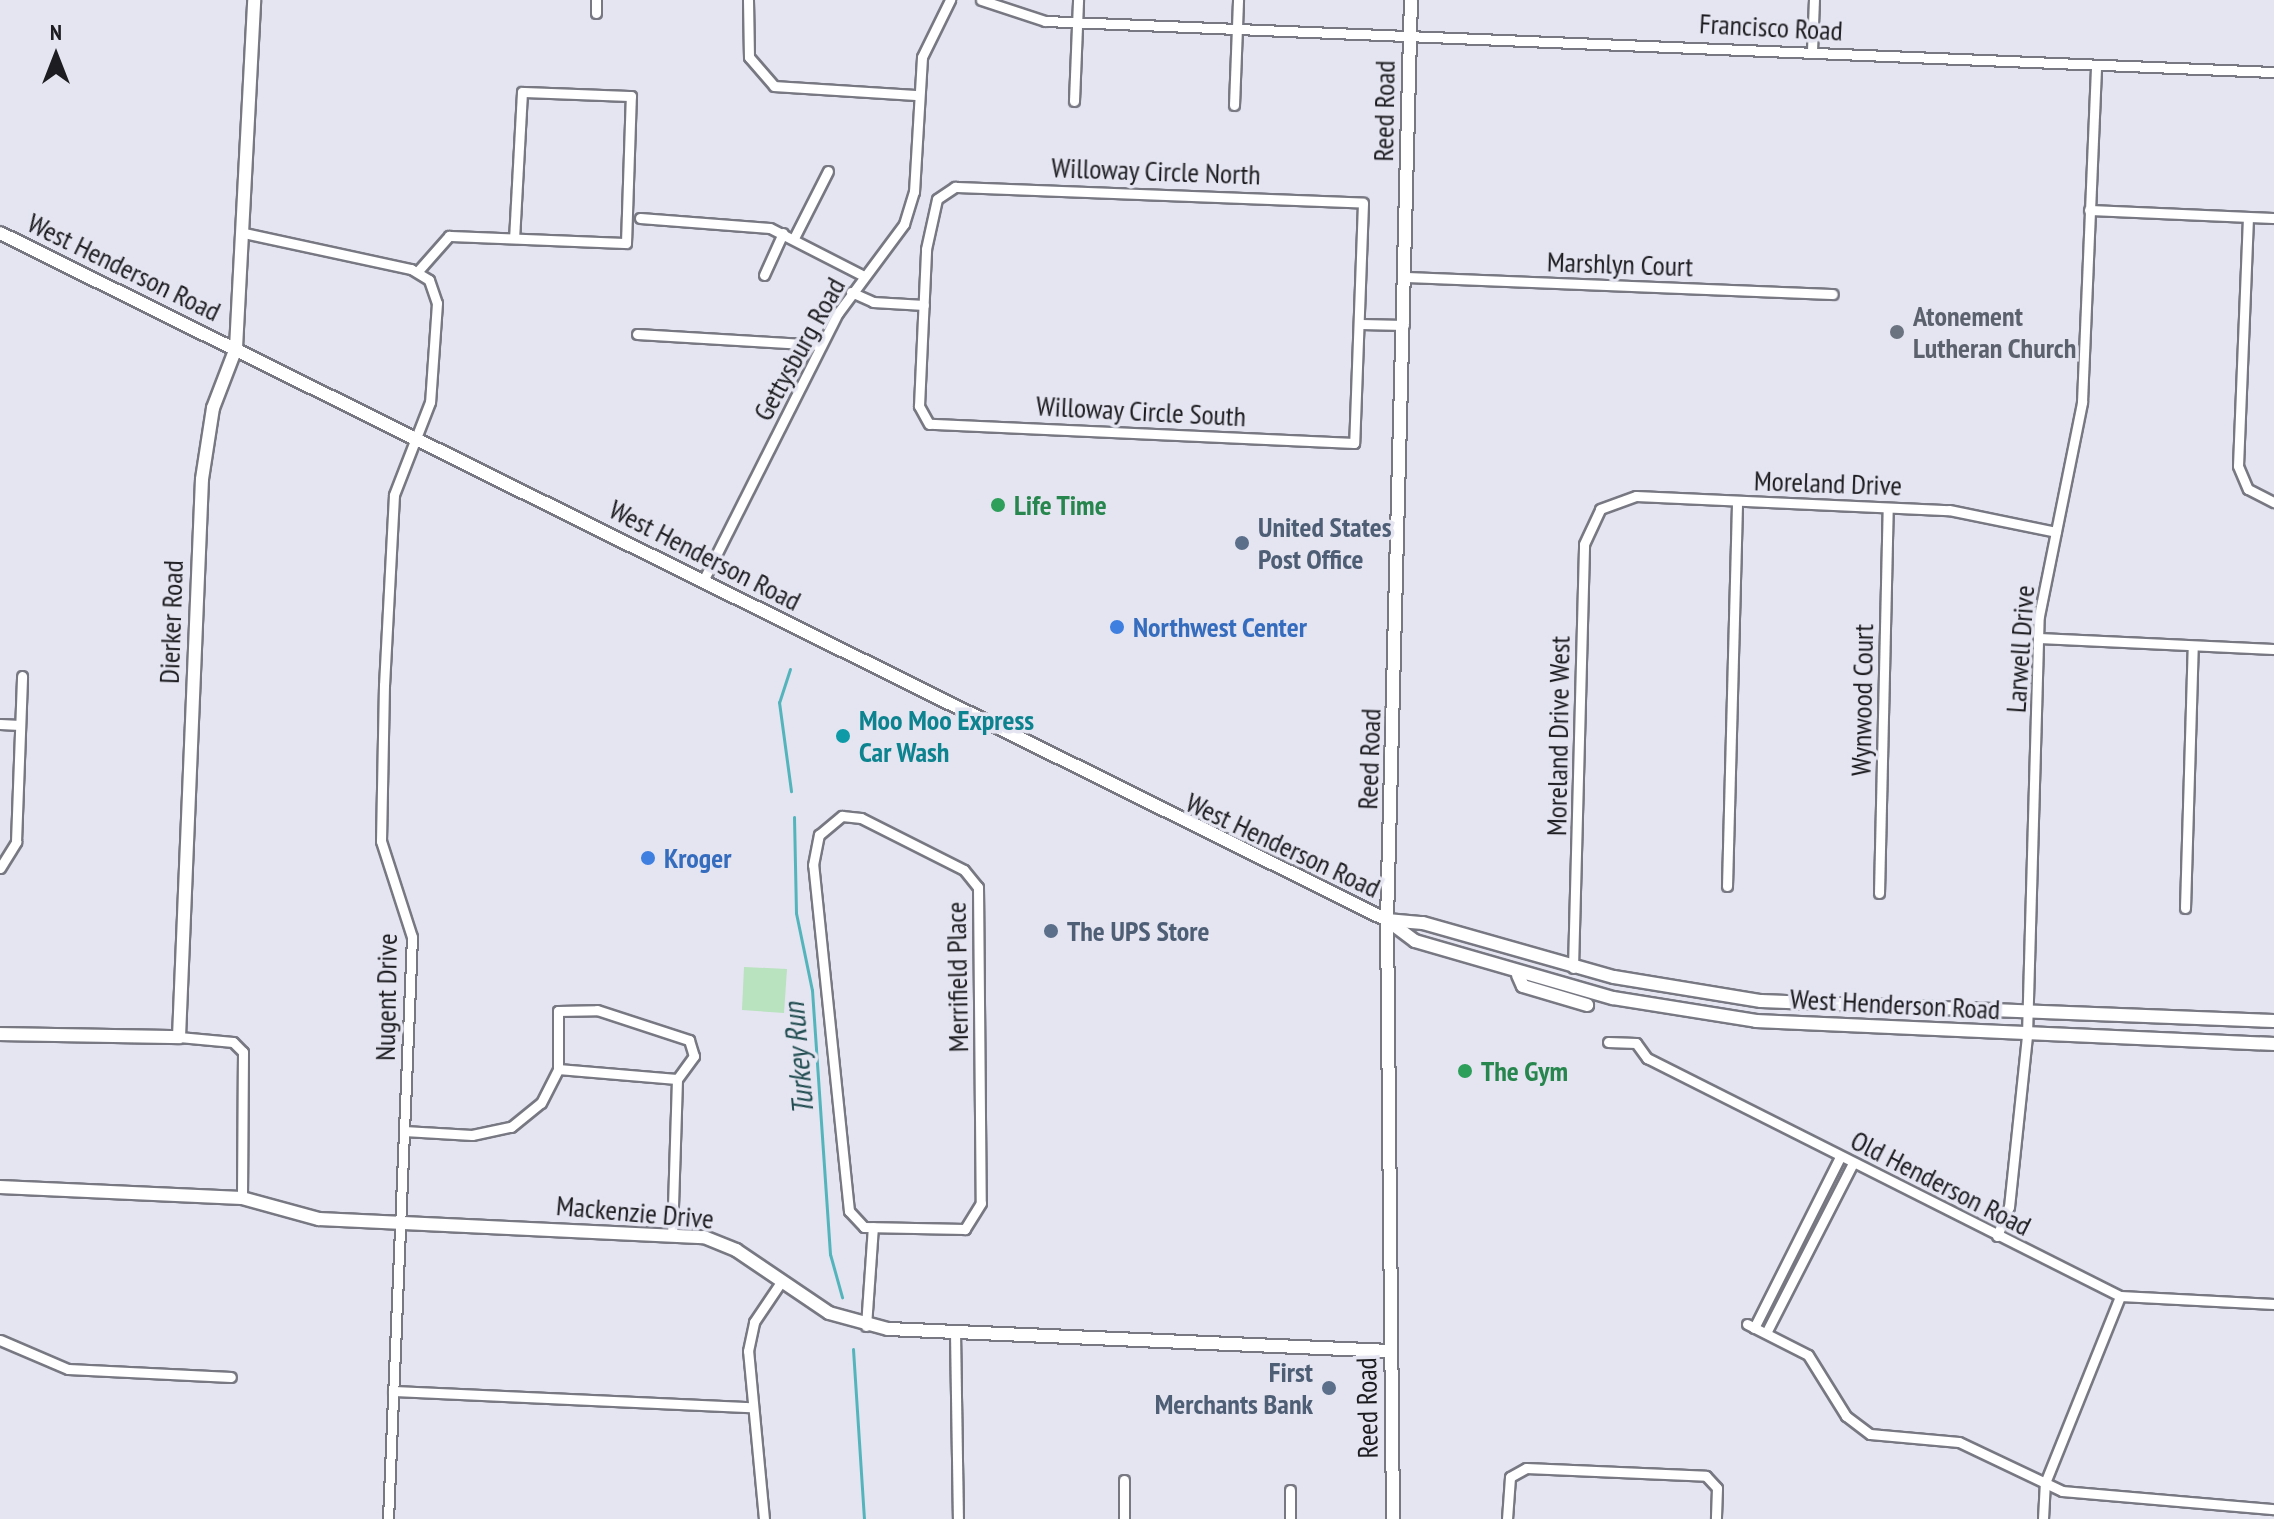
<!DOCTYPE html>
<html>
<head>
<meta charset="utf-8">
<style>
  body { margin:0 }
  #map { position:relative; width:2274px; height:1519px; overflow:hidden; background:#e4e5f1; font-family:"PT Sans Narrow",sans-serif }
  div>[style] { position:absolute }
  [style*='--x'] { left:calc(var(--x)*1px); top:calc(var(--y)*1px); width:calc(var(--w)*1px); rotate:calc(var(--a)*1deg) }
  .green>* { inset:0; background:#b9e2be }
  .stream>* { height:3px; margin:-1.5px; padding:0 1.5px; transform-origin:1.5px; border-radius:1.5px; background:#54b4bc }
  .roads { filter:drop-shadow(2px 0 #777882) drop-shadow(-2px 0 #777882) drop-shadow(0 2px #777882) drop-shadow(0 -2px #777882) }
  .street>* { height:9px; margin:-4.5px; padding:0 4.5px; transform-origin:4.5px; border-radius:4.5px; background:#fff }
  .secondary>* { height:12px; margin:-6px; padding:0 6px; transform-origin:6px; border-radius:6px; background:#fff }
  .dots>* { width:22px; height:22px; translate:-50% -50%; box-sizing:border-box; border:4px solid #e4e5f1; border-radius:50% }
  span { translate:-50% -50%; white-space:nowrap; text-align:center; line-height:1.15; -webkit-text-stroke:7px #e4e5f1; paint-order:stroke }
  .street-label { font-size:28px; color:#1d1d21 }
  .worship-label { font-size:28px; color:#5b616d; font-weight:700 }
  .left { translate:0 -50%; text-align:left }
  .leisure-label { font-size:28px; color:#27864d; font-weight:700 }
  .service-label { font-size:28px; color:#4e5e75; font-weight:700 }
  .right { translate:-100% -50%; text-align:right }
  .shop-label { font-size:28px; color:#366cbe; font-weight:700 }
  .culture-label { font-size:28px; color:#0d838f; font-weight:700 }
  .water-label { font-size:30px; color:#224d51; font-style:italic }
  .north { position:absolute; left:16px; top:16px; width:80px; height:80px; -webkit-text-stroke:6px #e4e5f1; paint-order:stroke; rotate:0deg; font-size:22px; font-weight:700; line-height:32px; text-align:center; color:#1d1d21 }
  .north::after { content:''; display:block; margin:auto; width:28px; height:36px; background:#1d1d21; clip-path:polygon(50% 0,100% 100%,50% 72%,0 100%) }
</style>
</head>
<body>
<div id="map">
  <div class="green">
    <i style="clip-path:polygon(744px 967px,787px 969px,784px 1013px,742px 1010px)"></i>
  </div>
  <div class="stream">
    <i style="--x:790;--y:669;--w:35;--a:108"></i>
    <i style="--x:779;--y:702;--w:90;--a:82.3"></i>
    <i style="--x:794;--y:817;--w:96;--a:88.8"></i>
    <i style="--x:796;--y:913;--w:79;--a:78.3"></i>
    <i style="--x:812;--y:990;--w:265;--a:86.1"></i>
    <i style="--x:830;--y:1254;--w:45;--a:74.4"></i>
    <i style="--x:853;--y:1349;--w:170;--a:86.3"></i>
  </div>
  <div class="roads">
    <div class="street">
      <i style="--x:748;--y:0;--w:57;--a:89"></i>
      <i style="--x:749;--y:57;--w:38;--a:49"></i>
      <i style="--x:774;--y:86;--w:145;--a:3.6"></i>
      <i style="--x:981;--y:0;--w:67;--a:18.2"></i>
      <i style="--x:1045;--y:21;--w:1230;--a:2.38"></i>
      <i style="--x:596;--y:13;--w:13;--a:-90"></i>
      <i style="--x:1812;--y:51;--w:51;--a:-87.8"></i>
      <i style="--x:1074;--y:101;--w:101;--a:-87.7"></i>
      <i style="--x:1234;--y:105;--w:105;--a:-87.8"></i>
      <i style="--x:955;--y:187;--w:408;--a:2.2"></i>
      <i style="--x:1363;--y:203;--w:240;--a:92.1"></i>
      <i style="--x:1354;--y:443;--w:425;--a:-177.4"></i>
      <i style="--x:929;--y:424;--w:21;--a:-119"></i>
      <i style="--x:919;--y:406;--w:157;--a:-87.4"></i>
      <i style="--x:926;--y:249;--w:51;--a:-77.6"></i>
      <i style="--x:937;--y:199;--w:22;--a:-34"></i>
      <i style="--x:2089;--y:210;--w:185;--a:2.5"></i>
      <i style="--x:2248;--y:217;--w:249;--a:92.3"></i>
      <i style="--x:2238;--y:466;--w:25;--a:67"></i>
      <i style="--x:2248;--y:489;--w:29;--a:27"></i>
      <i style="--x:640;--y:218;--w:130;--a:4.4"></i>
      <i style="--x:770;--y:228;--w:106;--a:27.1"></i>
      <i style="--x:244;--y:233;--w:171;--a:12.2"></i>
      <i style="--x:411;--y:269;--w:21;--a:31"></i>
      <i style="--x:429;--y:280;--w:24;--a:71"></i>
      <i style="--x:437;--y:303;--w:99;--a:94"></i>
      <i style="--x:430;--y:402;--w:100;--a:111.2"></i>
      <i style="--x:394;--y:495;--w:190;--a:93"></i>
      <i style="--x:384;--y:685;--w:156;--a:91.1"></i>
      <i style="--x:381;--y:841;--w:101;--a:72.1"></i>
      <i style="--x:412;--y:937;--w:582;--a:92.36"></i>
      <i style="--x:794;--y:238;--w:75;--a:-63.1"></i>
      <i style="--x:418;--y:271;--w:47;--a:-48.5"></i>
      <i style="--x:449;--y:236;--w:177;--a:2.3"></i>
      <i style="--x:626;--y:243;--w:147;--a:-88.1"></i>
      <i style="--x:631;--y:96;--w:109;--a:-177.9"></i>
      <i style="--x:522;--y:92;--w:146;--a:93.1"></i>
      <i style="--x:764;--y:275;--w:46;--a:-65.7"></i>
      <i style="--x:1405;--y:277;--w:428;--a:2.3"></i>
      <i style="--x:851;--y:292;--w:24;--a:24"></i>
      <i style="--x:873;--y:302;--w:51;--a:3.4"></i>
      <i style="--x:1361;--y:324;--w:43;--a:1.3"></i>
      <i style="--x:637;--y:334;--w:184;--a:3.4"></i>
      <i style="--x:703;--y:581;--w:300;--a:-63.3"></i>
      <i style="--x:838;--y:313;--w:111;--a:-53.4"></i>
      <i style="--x:904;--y:224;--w:34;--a:-73"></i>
      <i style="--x:914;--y:192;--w:135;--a:-86.6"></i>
      <i style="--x:922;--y:57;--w:64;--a:-63.8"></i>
      <i style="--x:2038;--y:638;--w:236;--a:2.7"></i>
      <i style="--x:0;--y:724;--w:20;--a:3"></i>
      <i style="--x:842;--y:816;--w:19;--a:6"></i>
      <i style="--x:861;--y:818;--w:115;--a:26.8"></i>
      <i style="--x:964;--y:870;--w:22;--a:51"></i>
      <i style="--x:978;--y:887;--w:316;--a:89.5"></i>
      <i style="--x:981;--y:1203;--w:31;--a:122"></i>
      <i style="--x:965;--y:1229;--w:101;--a:-178.9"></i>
      <i style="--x:864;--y:1227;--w:22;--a:-133"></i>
      <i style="--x:849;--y:1211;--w:348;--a:-95.9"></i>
      <i style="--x:813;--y:865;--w:31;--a:-79"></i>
      <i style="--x:819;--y:835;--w:30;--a:-40"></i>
      <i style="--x:0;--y:868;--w:31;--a:-58"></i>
      <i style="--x:16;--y:842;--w:166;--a:-87.9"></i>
      <i style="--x:1727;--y:886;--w:385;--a:-88.5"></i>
      <i style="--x:1879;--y:893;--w:385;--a:-88.7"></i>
      <i style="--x:2185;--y:908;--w:262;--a:-88.3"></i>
      <i style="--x:1573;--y:968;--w:424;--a:-88.5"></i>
      <i style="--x:1584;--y:544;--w:38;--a:-65"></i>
      <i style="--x:1600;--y:509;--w:38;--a:-20"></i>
      <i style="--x:1636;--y:496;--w:313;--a:2.6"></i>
      <i style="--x:1949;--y:510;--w:109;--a:11.6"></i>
      <i style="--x:179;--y:1037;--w:54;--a:5.3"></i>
      <i style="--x:233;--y:1042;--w:14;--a:45"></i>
      <i style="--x:243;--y:1052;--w:146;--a:90.4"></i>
      <i style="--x:1608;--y:1042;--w:28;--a:2"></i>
      <i style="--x:1636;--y:1043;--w:19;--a:54"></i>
      <i style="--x:1647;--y:1058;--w:530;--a:26.71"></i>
      <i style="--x:2120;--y:1296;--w:154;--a:3"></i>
      <i style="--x:558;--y:1069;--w:58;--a:-90"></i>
      <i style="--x:558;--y:1011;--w:39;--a:-1"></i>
      <i style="--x:597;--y:1010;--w:97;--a:18.1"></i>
      <i style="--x:689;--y:1040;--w:17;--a:73"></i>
      <i style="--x:694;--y:1056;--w:29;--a:126"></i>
      <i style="--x:404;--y:1131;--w:68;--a:3.4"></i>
      <i style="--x:472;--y:1135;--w:40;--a:-12"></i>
      <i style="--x:511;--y:1127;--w:38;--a:-39"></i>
      <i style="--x:541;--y:1103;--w:38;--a:-63"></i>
      <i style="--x:558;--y:1069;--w:119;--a:4.8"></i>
      <i style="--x:677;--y:1079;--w:155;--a:91.8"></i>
      <i style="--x:1997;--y:1236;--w:31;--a:-68"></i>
      <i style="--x:2009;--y:1207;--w:173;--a:-84"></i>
      <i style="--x:2027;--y:1035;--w:419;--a:-88.4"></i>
      <i style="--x:2039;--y:616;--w:218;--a:-78.6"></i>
      <i style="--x:2082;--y:402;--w:336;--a:-87.6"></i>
      <i style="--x:1747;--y:1324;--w:68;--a:26.9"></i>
      <i style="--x:1808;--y:1355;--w:72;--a:58.1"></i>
      <i style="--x:1846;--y:1416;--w:30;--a:37"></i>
      <i style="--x:1870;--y:1434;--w:89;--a:5.1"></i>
      <i style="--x:1959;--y:1442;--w:114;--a:25.4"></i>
      <i style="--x:2062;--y:1491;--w:213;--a:4.9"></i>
      <i style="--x:866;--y:1326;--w:99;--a:-86"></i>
      <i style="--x:1754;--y:1328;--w:191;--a:-63.3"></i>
      <i style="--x:955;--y:1332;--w:187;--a:89.1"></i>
      <i style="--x:1766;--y:1333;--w:191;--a:-62.9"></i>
      <i style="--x:0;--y:1340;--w:74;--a:23.1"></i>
      <i style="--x:68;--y:1369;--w:163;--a:2.8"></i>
      <i style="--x:393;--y:1391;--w:359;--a:2.6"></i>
      <i style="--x:1290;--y:1490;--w:29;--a:90"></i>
      <i style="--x:764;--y:1519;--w:169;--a:-95.4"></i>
      <i style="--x:748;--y:1351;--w:30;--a:-78"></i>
      <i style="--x:754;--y:1322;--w:48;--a:-56"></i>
      <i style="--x:1124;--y:1519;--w:39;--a:-90"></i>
      <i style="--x:1507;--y:1519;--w:42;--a:-85.9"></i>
      <i style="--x:1510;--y:1477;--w:18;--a:-29"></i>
      <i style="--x:1526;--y:1468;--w:180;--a:2.5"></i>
      <i style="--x:1706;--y:1476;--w:16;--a:47"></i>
      <i style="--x:1717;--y:1488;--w:31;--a:92"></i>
      <i style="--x:2043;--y:1519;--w:36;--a:-87"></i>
      <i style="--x:2045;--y:1483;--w:201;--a:-68.1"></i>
    </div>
    <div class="secondary">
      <i style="--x:0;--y:233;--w:1548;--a:26.35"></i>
      <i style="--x:1387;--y:920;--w:35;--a:37"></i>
      <i style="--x:1415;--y:941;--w:206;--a:16.1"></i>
      <i style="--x:1613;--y:998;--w:145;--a:9.1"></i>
      <i style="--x:1756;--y:1021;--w:519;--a:2.54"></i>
      <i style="--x:1387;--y:920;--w:36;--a:5"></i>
      <i style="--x:1423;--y:923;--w:198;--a:15.8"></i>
      <i style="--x:1614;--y:977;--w:149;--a:9.3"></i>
      <i style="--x:1761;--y:1001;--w:513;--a:2.23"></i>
      <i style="--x:1518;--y:975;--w:12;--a:66"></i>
      <i style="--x:1523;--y:986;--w:67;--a:16.5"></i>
      <i style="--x:0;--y:1034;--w:179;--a:1"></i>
      <i style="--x:179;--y:1037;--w:558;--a:-87.64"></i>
      <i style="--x:202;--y:479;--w:72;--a:-81.2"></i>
      <i style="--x:213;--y:408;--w:64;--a:-69"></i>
      <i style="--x:236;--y:348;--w:348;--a:-87"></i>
      <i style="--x:0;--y:1187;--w:242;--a:2.6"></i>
      <i style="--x:242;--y:1198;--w:80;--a:15.3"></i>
      <i style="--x:319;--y:1219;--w:385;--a:2.7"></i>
      <i style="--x:704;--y:1237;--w:35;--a:22"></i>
      <i style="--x:736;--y:1250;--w:112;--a:34.1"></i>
      <i style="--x:829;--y:1313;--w:61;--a:15.2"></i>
      <i style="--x:888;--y:1329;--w:502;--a:2.51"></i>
      <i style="--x:1393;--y:1519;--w:599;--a:-90.57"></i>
      <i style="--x:1387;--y:920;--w:920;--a:-88.51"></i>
    </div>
  </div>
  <div class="dots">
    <i style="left:1897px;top:332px;background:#6b7280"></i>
    <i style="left:998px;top:505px;background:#2e9e5b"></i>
    <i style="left:1242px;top:543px;background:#5c6f8a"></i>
    <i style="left:1117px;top:627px;background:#3f7fe0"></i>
    <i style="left:843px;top:736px;background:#0f9aa8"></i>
    <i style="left:648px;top:858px;background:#3f7fe0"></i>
    <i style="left:1051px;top:931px;background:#5c6f8a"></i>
    <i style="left:1465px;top:1071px;background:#2e9e5b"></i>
    <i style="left:1329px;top:1388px;background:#5c6f8a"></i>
  </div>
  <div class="street-label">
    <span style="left:1771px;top:27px;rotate:3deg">Francisco Road</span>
    <span style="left:1384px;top:111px;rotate:-89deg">Reed Road</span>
    <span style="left:1156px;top:171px;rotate:2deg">Willoway Circle North</span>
    <span style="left:1620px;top:264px;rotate:2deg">Marshlyn Court</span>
    <span style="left:124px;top:267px;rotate:26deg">West Henderson Road</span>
    <span style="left:799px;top:349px;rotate:-61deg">Gettysburg Road</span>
    <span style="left:1141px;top:411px;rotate:3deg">Willoway Circle South</span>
    <span style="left:1828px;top:483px;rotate:2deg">Moreland Drive</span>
    <span style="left:705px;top:555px;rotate:27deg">West Henderson Road</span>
    <span style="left:171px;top:622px;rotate:-88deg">Dierker Road</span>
    <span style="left:2020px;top:649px;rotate:-86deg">Larwell Drive</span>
    <span style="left:1862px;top:700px;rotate:-89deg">Wynwood Court</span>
    <span style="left:1558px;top:736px;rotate:-89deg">Moreland Drive West</span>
    <span style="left:1369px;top:759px;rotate:-88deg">Reed Road</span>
    <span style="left:1283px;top:845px;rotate:25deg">West Henderson Road</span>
    <span style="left:957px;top:977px;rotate:-91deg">Merrifield Place</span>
    <span style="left:386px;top:997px;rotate:-89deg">Nugent Drive</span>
    <span style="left:1895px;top:1004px;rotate:3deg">West Henderson Road</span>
    <span style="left:1941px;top:1183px;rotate:27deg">Old Henderson Road</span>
    <span style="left:635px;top:1212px;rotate:5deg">Mackenzie Drive</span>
    <span style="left:1367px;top:1408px;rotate:-91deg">Reed Road</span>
  </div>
  <div class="worship-label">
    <span class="left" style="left:1913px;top:332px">Atonement<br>Lutheran Church</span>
  </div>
  <div class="leisure-label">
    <span class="left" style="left:1014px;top:505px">Life Time</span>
    <span class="left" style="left:1481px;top:1071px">The Gym</span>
  </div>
  <div class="service-label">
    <span class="left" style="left:1258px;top:543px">United States<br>Post Office</span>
    <span class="left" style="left:1067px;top:931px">The UPS Store</span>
    <span class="right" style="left:1313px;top:1388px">First<br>Merchants Bank</span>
  </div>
  <div class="shop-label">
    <span class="left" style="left:1133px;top:627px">Northwest Center</span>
    <span class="left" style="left:664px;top:858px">Kroger</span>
  </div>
  <div class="culture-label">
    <span class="left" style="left:859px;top:736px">Moo Moo Express<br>Car Wash</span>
  </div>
  <div class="water-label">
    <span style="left:798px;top:1059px;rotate:-95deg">Turkey Run</span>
  </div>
  <div class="north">N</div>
</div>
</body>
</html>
